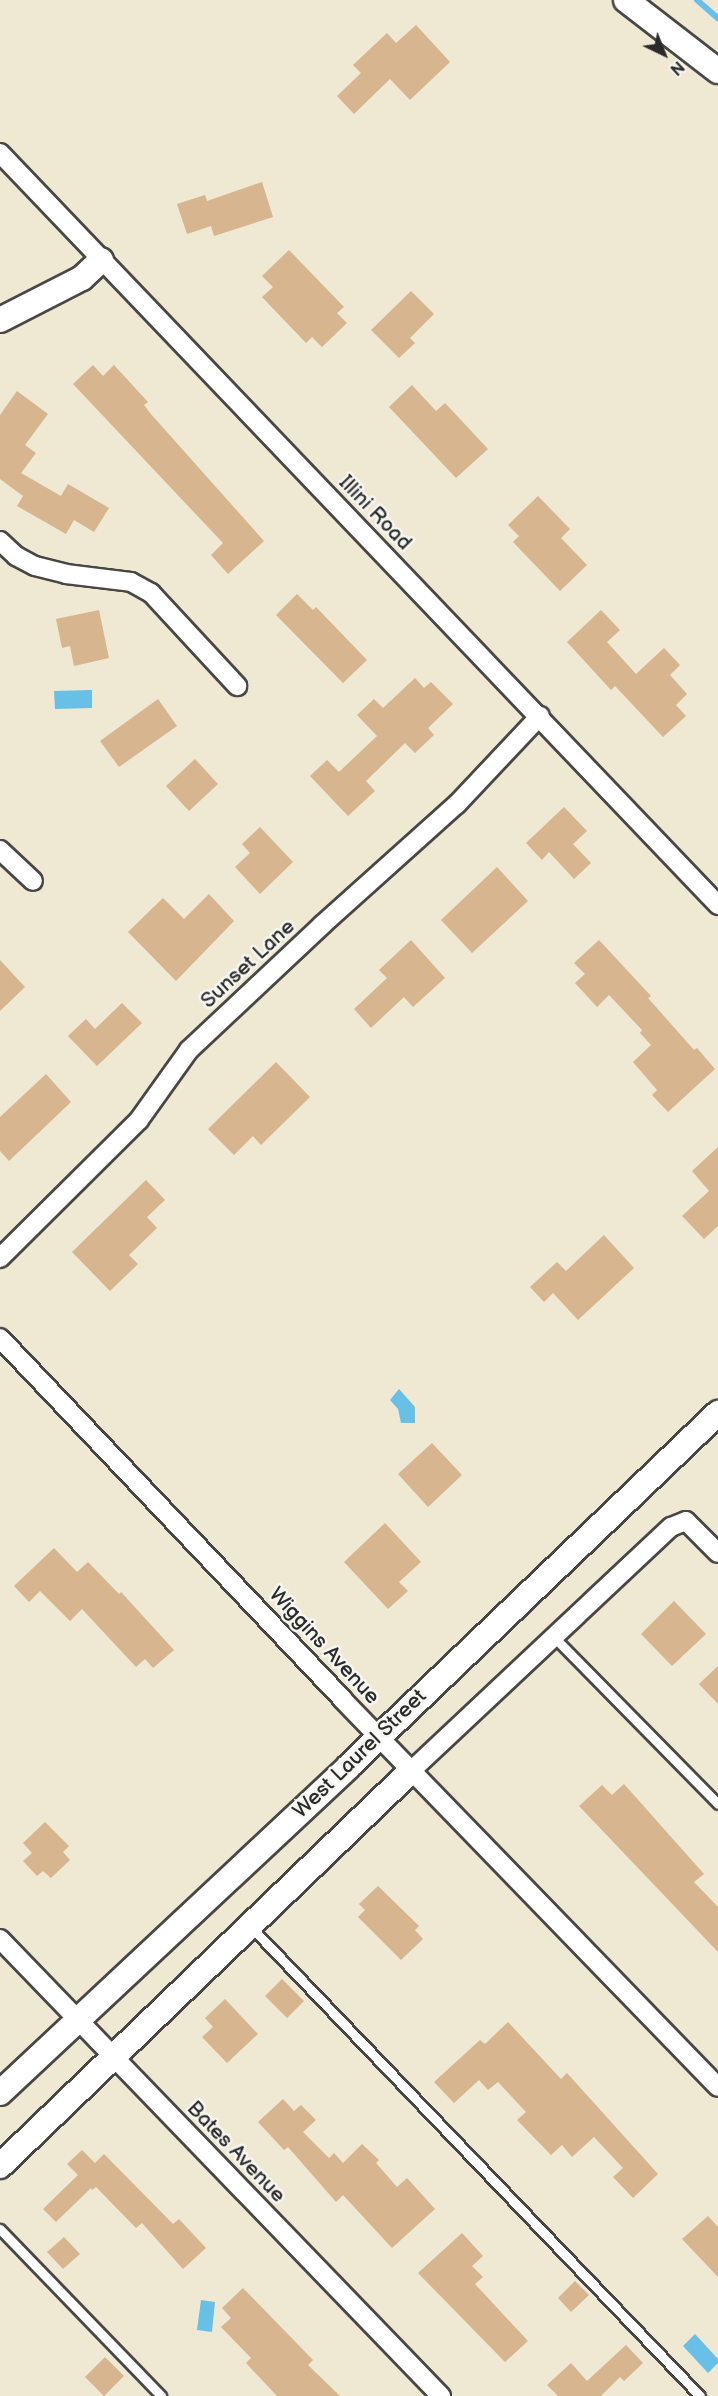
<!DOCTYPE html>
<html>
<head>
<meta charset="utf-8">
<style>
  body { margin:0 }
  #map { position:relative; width:718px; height:2396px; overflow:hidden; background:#efe8d2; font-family:"Balsamiq Sans",sans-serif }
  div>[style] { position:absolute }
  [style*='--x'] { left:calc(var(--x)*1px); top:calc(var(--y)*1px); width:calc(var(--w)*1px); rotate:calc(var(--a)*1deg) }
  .water>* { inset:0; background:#69c0e6 }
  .stream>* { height:6px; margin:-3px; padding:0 3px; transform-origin:3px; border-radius:3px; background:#69c0e6 }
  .building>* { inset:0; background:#d6b58f }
  .roads { filter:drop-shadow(2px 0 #484744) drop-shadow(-2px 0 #484744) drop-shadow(0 2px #484744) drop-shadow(0 -2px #484744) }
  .lane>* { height:9px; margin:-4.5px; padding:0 4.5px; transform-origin:4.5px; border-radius:4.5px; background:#fff }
  .street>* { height:18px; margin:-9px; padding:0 9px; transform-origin:9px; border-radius:9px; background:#fff }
  .secondary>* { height:24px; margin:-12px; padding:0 12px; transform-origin:12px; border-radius:12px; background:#fff }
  span { translate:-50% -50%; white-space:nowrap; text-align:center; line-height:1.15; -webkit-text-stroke:5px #f6f6f2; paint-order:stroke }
  .street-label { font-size:21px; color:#2b2b2b }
  .north { position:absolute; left:634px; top:24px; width:60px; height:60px; -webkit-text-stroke:4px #f6f6f2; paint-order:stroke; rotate:137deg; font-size:16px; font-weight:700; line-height:24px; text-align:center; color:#2b2b2b }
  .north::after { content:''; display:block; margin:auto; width:21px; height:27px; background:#2b2b2b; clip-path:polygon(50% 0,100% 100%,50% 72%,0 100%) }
</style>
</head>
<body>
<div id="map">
  <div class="water">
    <i style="clip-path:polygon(92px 690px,92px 708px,55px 709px,54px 691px)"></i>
    <i style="clip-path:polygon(399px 1389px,415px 1407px,415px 1423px,401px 1423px,398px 1409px,390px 1400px)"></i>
    <i style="clip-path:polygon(201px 2300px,215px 2302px,212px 2332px,197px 2330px)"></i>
    <i style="clip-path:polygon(695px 2334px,718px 2359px,718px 2363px,708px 2373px,683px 2346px)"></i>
  </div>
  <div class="stream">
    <i style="--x:697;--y:0;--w:28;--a:41"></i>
  </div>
  <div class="building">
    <i style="clip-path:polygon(416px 25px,450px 62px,410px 100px,390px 79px,354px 114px,337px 96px,361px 73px,353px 65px,387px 33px,396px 43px)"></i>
    <i style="clip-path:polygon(262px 182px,273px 217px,214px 236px,211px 226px,187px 234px,177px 204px,205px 195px,207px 201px)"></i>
    <i style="clip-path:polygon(289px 250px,344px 307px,337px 313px,347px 323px,322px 347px,312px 337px,306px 343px,262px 297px,273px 287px,262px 276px)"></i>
    <i style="clip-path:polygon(411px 291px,434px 314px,410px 338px,415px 343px,399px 358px,371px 330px)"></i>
    <i style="clip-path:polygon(93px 365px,103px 376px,114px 365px,148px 402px,144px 405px,150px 413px,264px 541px,228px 574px,211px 555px,223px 543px,73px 384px)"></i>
    <i style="clip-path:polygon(412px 385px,436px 411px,445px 403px,488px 449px,456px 478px,389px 407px)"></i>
    <i style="clip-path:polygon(17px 391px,48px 414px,25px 445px,36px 453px,21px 473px,61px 496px,68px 484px,109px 508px,94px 532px,74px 520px,66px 534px,17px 506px,23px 496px,0 479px,0 415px)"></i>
    <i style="clip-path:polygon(538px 496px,570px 529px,561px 538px,587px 565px,560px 591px,513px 542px,519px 536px,508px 525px)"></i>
    <i style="clip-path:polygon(297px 594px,313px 610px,316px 607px,367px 660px,343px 683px,276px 615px)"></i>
    <i style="clip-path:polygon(99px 610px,109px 658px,74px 666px,70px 646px,62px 648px,56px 619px)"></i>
    <i style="clip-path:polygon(601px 610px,620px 630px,607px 642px,636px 674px,664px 648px,680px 665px,670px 675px,687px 694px,676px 705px,686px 716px,663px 737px,615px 686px,611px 690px,567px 642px)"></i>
    <i style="clip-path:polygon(415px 678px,424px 688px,431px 682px,453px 704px,428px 728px,434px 735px,415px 753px,405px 743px,366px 781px,375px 791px,348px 816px,310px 776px,327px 760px,339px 772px,377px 736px,357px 715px,374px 699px,383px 708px)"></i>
    <i style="clip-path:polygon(158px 699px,177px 726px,119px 767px,100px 741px)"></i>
    <i style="clip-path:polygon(195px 759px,218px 784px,189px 811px,166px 786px)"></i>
    <i style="clip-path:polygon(564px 807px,587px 831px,573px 844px,591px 863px,574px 879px,549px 852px,542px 860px,526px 843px)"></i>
    <i style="clip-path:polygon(260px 827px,293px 862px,260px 894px,235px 867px,250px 853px,242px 844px)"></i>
    <i style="clip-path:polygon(497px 867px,528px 901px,472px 953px,441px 920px)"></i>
    <i style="clip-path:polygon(209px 894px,234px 921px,176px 981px,128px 932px,163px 898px,184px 919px)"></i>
    <i style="clip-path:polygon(411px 940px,445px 978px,413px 1007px,404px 997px,371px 1028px,354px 1009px,387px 978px,379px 970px)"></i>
    <i style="clip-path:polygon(599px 940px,651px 996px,648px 998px,694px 1050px,697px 1048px,715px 1069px,668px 1112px,652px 1095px,657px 1090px,633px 1062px,651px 1045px,640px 1033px,642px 1030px,609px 995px,597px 1007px,575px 983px,585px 974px,574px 963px)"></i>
    <i style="clip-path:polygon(0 960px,25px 987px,0 1011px)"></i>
    <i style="clip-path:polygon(122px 1003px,142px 1023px,97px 1066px,68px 1036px,86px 1019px,95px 1029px)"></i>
    <i style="clip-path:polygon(276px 1062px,310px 1097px,261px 1145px,253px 1136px,234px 1155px,208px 1129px)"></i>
    <i style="clip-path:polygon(46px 1074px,71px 1102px,9px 1161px,0 1151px,0 1117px)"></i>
    <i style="clip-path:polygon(718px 1147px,718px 1226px,704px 1239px,682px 1216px,709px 1191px,692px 1171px)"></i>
    <i style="clip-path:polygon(146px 1180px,165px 1200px,147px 1217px,157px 1228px,129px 1255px,138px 1264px,110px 1291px,72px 1252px)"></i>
    <i style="clip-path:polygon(604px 1235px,634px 1268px,578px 1320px,553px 1293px,544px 1302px,530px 1287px,557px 1262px,566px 1271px)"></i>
    <i style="clip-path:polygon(432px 1443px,462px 1475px,428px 1507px,398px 1474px)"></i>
    <i style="clip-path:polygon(385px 1523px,421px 1562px,399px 1582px,408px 1591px,388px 1609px,344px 1562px)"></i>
    <i style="clip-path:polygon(54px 1548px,77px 1572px,88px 1562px,119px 1594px,121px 1592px,174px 1650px,153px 1668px,145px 1659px,136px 1667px,82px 1609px,70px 1621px,40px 1591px,29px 1602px,14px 1586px)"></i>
    <i style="clip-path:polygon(674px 1601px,706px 1634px,672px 1666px,641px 1634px)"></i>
    <i style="clip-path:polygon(718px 1666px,718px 1704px,699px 1684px)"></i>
    <i style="clip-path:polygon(624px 1784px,704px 1874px,694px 1882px,718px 1907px,718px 1952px,579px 1806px,602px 1785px,612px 1795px)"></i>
    <i style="clip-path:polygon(45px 1822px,69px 1846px,63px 1852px,70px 1860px,51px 1878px,43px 1871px,37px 1876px,23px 1861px,32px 1853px,23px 1843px)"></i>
    <i style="clip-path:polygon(378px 1886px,419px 1926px,415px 1930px,423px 1939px,401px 1960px,358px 1917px,365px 1910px,359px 1904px)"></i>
    <i style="clip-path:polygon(282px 1979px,304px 2001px,287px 2018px,265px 1996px)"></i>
    <i style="clip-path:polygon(225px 1999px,258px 2034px,227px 2063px,202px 2037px,213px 2027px,205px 2018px)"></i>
    <i style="clip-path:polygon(508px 2022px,561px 2079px,567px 2073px,658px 2174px,633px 2198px,613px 2177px,623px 2168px,594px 2137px,572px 2157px,562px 2145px,551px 2155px,517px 2120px,526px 2112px,498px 2082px,488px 2090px,479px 2080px,454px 2103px,434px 2082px,480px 2040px,485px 2044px)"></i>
    <i style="clip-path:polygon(283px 2099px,294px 2111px,301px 2105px,316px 2120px,303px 2132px,329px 2158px,334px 2153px,343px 2163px,362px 2144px,379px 2160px,376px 2163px,397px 2187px,407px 2178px,435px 2209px,392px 2248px,343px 2195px,336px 2202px,288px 2147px,284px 2150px,258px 2122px)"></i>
    <i style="clip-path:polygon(82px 2150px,95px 2163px,104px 2154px,173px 2224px,179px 2219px,206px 2248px,183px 2269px,142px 2223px,136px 2228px,96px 2187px,92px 2190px,91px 2188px,56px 2222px,43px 2209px,78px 2175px,67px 2164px)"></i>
    <i style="clip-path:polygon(708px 2216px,718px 2227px,718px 2277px,682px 2239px)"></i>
    <i style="clip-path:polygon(462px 2233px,483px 2256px,472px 2266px,483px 2277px,475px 2284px,528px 2341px,505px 2362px,418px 2273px)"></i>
    <i style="clip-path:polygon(64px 2237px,80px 2254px,63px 2269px,47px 2252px)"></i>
    <i style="clip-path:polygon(575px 2281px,589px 2295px,571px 2312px,558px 2298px)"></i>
    <i style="clip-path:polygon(243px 2288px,313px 2360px,308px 2365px,340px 2396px,277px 2396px,246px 2363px,251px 2358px,221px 2327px,231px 2318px,222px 2308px)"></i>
    <i style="clip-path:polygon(626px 2345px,643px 2363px,624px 2381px,620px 2377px,601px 2396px,558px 2396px,547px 2385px,571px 2363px,587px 2381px)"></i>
    <i style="clip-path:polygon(105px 2357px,124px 2376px,104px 2396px,85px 2377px)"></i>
  </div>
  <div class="roads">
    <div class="lane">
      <i style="--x:554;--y:1637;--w:234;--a:45.5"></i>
      <i style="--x:251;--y:1927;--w:649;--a:46.25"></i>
      <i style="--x:0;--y:2229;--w:232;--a:46"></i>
    </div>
    <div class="street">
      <i style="--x:0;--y:153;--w:1040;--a:46.32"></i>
      <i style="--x:0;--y:541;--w:22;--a:43"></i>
      <i style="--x:16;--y:556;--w:21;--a:28"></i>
      <i style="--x:35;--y:566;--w:32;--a:14"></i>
      <i style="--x:66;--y:574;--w:65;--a:7"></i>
      <i style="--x:131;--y:582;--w:23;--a:29"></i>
      <i style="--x:151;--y:593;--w:127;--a:47.2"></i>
      <i style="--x:0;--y:850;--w:45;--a:43.2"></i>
      <i style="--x:0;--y:1258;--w:196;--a:-44.8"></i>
      <i style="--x:139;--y:1120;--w:86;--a:-54.5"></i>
      <i style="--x:189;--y:1050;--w:183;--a:-43.2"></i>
      <i style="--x:322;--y:925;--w:181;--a:-41.9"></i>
      <i style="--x:457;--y:804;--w:121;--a:-46.7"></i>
      <i style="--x:0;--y:1338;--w:497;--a:46.5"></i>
      <i style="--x:342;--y:1699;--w:540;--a:45.9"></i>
      <i style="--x:412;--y:1770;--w:355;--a:-43.2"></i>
      <i style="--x:671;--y:1527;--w:16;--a:-22"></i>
      <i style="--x:686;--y:1521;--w:45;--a:45"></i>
      <i style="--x:0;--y:1939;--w:635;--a:46.02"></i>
    </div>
    <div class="secondary">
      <i style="--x:626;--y:0;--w:116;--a:37.7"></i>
      <i style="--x:0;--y:320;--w:92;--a:-27.1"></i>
      <i style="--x:82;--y:278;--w:26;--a:-43"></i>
      <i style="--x:0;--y:2093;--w:478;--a:-43.1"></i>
      <i style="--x:349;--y:1766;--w:511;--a:-43.73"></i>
      <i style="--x:0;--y:2166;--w:571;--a:-43.87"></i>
    </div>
  </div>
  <div class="street-label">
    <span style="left:375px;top:513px;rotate:46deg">Illini Road</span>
    <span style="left:248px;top:964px;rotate:-43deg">Sunset Lane</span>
    <span style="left:324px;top:1646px;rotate:47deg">Wiggins Avenue</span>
    <span style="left:360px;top:1754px;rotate:-44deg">West Laurel Street</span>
    <span style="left:236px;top:2152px;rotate:46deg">Bates Avenue</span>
  </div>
  <div class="north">N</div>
</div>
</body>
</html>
